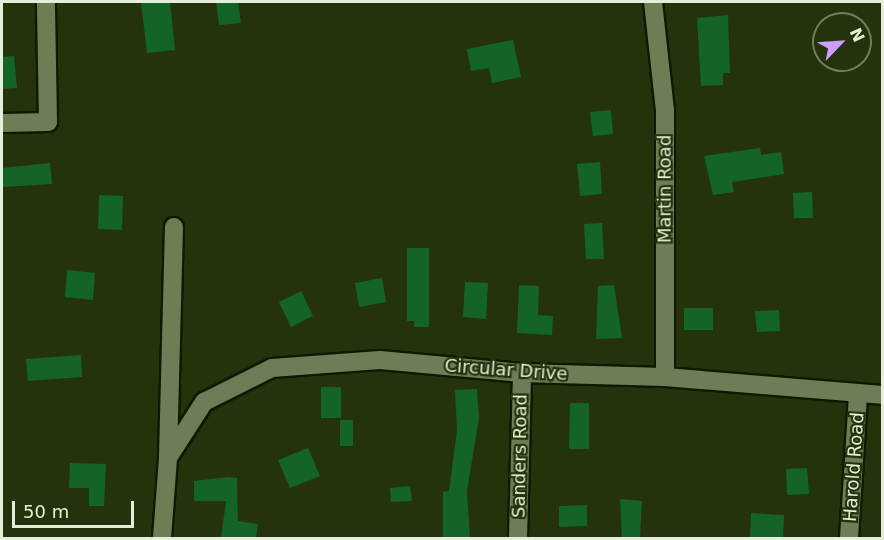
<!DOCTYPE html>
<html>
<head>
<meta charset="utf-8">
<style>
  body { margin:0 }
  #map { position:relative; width:884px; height:540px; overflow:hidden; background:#24330c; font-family:"DejaVu Sans",sans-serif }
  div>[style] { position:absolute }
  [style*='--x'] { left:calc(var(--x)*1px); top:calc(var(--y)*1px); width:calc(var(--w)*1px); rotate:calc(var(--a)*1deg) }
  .building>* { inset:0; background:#146428 }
  .roads { filter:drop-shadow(2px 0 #0f1900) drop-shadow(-2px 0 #0f1900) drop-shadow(0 2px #0f1900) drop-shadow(0 -2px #0f1900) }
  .minor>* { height:18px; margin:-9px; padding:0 9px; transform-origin:9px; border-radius:9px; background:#6d7e56 }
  span { translate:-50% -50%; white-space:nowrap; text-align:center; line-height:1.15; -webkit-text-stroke:4.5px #24330c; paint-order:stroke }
  .street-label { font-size:18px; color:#e4eed8 }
  .frame { position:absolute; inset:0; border:3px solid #e4eed8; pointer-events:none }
  .north { position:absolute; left:812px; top:12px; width:60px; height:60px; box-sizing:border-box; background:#24330c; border:2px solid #717e5e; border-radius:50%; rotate:65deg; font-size:16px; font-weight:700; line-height:24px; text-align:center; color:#e4eed8 }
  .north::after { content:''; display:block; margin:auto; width:21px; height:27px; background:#d09dff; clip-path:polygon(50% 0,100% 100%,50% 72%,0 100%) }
  .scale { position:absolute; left:12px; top:501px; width:122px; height:27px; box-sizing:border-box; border:3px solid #e4eed8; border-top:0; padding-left:8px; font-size:18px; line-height:21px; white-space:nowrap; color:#e4eed8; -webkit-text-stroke:4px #24330c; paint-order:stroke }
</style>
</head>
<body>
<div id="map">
  <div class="building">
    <i style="clip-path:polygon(141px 2px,170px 2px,175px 50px,147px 53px)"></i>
    <i style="clip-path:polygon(216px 2px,238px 2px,241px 23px,219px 25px)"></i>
    <i style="clip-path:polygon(728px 15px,730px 73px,723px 73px,723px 85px,701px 86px,697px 18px)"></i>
    <i style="clip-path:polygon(513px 40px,521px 77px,492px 83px,489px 68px,471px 71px,467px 49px)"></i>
    <i style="clip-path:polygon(14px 56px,17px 88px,2px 89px,2px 57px)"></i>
    <i style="clip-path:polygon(611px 110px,613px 134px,593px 136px,590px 112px)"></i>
    <i style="clip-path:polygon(760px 148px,761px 155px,781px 152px,784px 174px,732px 182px,734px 192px,713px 195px,704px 156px)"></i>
    <i style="clip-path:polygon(600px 162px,602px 194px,580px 196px,577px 164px)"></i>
    <i style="clip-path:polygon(50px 163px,52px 184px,2px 187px,2px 168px)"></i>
    <i style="clip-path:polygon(812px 192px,813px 218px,794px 218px,793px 193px)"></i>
    <i style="clip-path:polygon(99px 195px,123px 196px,122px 230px,98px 229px)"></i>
    <i style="clip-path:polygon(602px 223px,604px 259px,586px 259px,584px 224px)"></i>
    <i style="clip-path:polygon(407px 248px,429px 248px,429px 327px,414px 327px,414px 321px,407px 321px)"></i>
    <i style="clip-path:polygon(67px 270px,95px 273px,93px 300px,65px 297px)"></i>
    <i style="clip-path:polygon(382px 278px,386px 302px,359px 307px,355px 283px)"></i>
    <i style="clip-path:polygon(465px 282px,488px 283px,486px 319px,463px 317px)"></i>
    <i style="clip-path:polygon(519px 285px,539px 286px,538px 315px,553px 316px,552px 335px,517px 333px)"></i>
    <i style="clip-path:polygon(614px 285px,622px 338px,596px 339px,598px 286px)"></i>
    <i style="clip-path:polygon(301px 291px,313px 316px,291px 327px,279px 302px)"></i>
    <i style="clip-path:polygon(684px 308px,713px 308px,713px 330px,684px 330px)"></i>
    <i style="clip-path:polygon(779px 310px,780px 331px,757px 332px,755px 311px)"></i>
    <i style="clip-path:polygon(81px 355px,82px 377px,28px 381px,26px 359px)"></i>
    <i style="clip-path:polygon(321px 387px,341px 387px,341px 418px,321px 418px)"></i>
    <i style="clip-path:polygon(477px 389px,479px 418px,467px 491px,470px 538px,443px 538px,443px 492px,449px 491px,457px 431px,455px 390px)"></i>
    <i style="clip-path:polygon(570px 403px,589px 403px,589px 449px,569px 449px)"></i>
    <i style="clip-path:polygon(340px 420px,353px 420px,353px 446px,340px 446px)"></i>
    <i style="clip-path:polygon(308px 448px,320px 476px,290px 488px,278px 460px)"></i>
    <i style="clip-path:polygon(70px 463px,106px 464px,104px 506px,89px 506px,89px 488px,69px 488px)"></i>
    <i style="clip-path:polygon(807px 468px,809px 494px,787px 495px,786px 469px)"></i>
    <i style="clip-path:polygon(229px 477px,237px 478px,238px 521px,258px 524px,256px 538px,221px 538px,226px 501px,194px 501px,194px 481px)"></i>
    <i style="clip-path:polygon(410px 486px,412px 501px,391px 502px,390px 488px)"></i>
    <i style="clip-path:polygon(620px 499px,642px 501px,640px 538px,622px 538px)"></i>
    <i style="clip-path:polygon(587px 505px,587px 526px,559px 527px,559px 506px)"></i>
    <i style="clip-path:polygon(751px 513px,784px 515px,783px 538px,750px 538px)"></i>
  </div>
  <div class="roads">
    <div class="minor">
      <i style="--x:653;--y:2;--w:110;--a:83.7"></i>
      <i style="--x:665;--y:111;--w:266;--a:90"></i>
      <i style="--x:2;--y:123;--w:46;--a:-1.2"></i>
      <i style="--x:48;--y:122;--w:120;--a:-91"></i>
      <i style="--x:168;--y:456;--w:229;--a:-88.5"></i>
      <i style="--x:162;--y:538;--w:80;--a:-85.7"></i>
      <i style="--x:168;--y:458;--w:67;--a:-57.3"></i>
      <i style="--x:204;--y:402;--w:76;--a:-26.6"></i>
      <i style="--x:272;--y:368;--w:108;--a:-4.2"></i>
      <i style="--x:380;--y:360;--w:143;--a:5.2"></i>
      <i style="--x:522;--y:373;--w:143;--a:1.6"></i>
      <i style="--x:665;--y:377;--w:218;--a:4.7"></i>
      <i style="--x:518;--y:538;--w:165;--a:-88.6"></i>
      <i style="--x:849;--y:538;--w:143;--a:-86.4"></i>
    </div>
  </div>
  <div class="street-label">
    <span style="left:665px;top:189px;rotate:-90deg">Martin Road</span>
    <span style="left:506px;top:370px;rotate:4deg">Circular Drive</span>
    <span style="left:520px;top:456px;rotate:-89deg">Sanders Road</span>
    <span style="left:854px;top:467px;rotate:-86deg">Harold Road</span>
  </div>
  <div class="frame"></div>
  <div class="north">N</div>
  <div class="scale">50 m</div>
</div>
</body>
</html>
